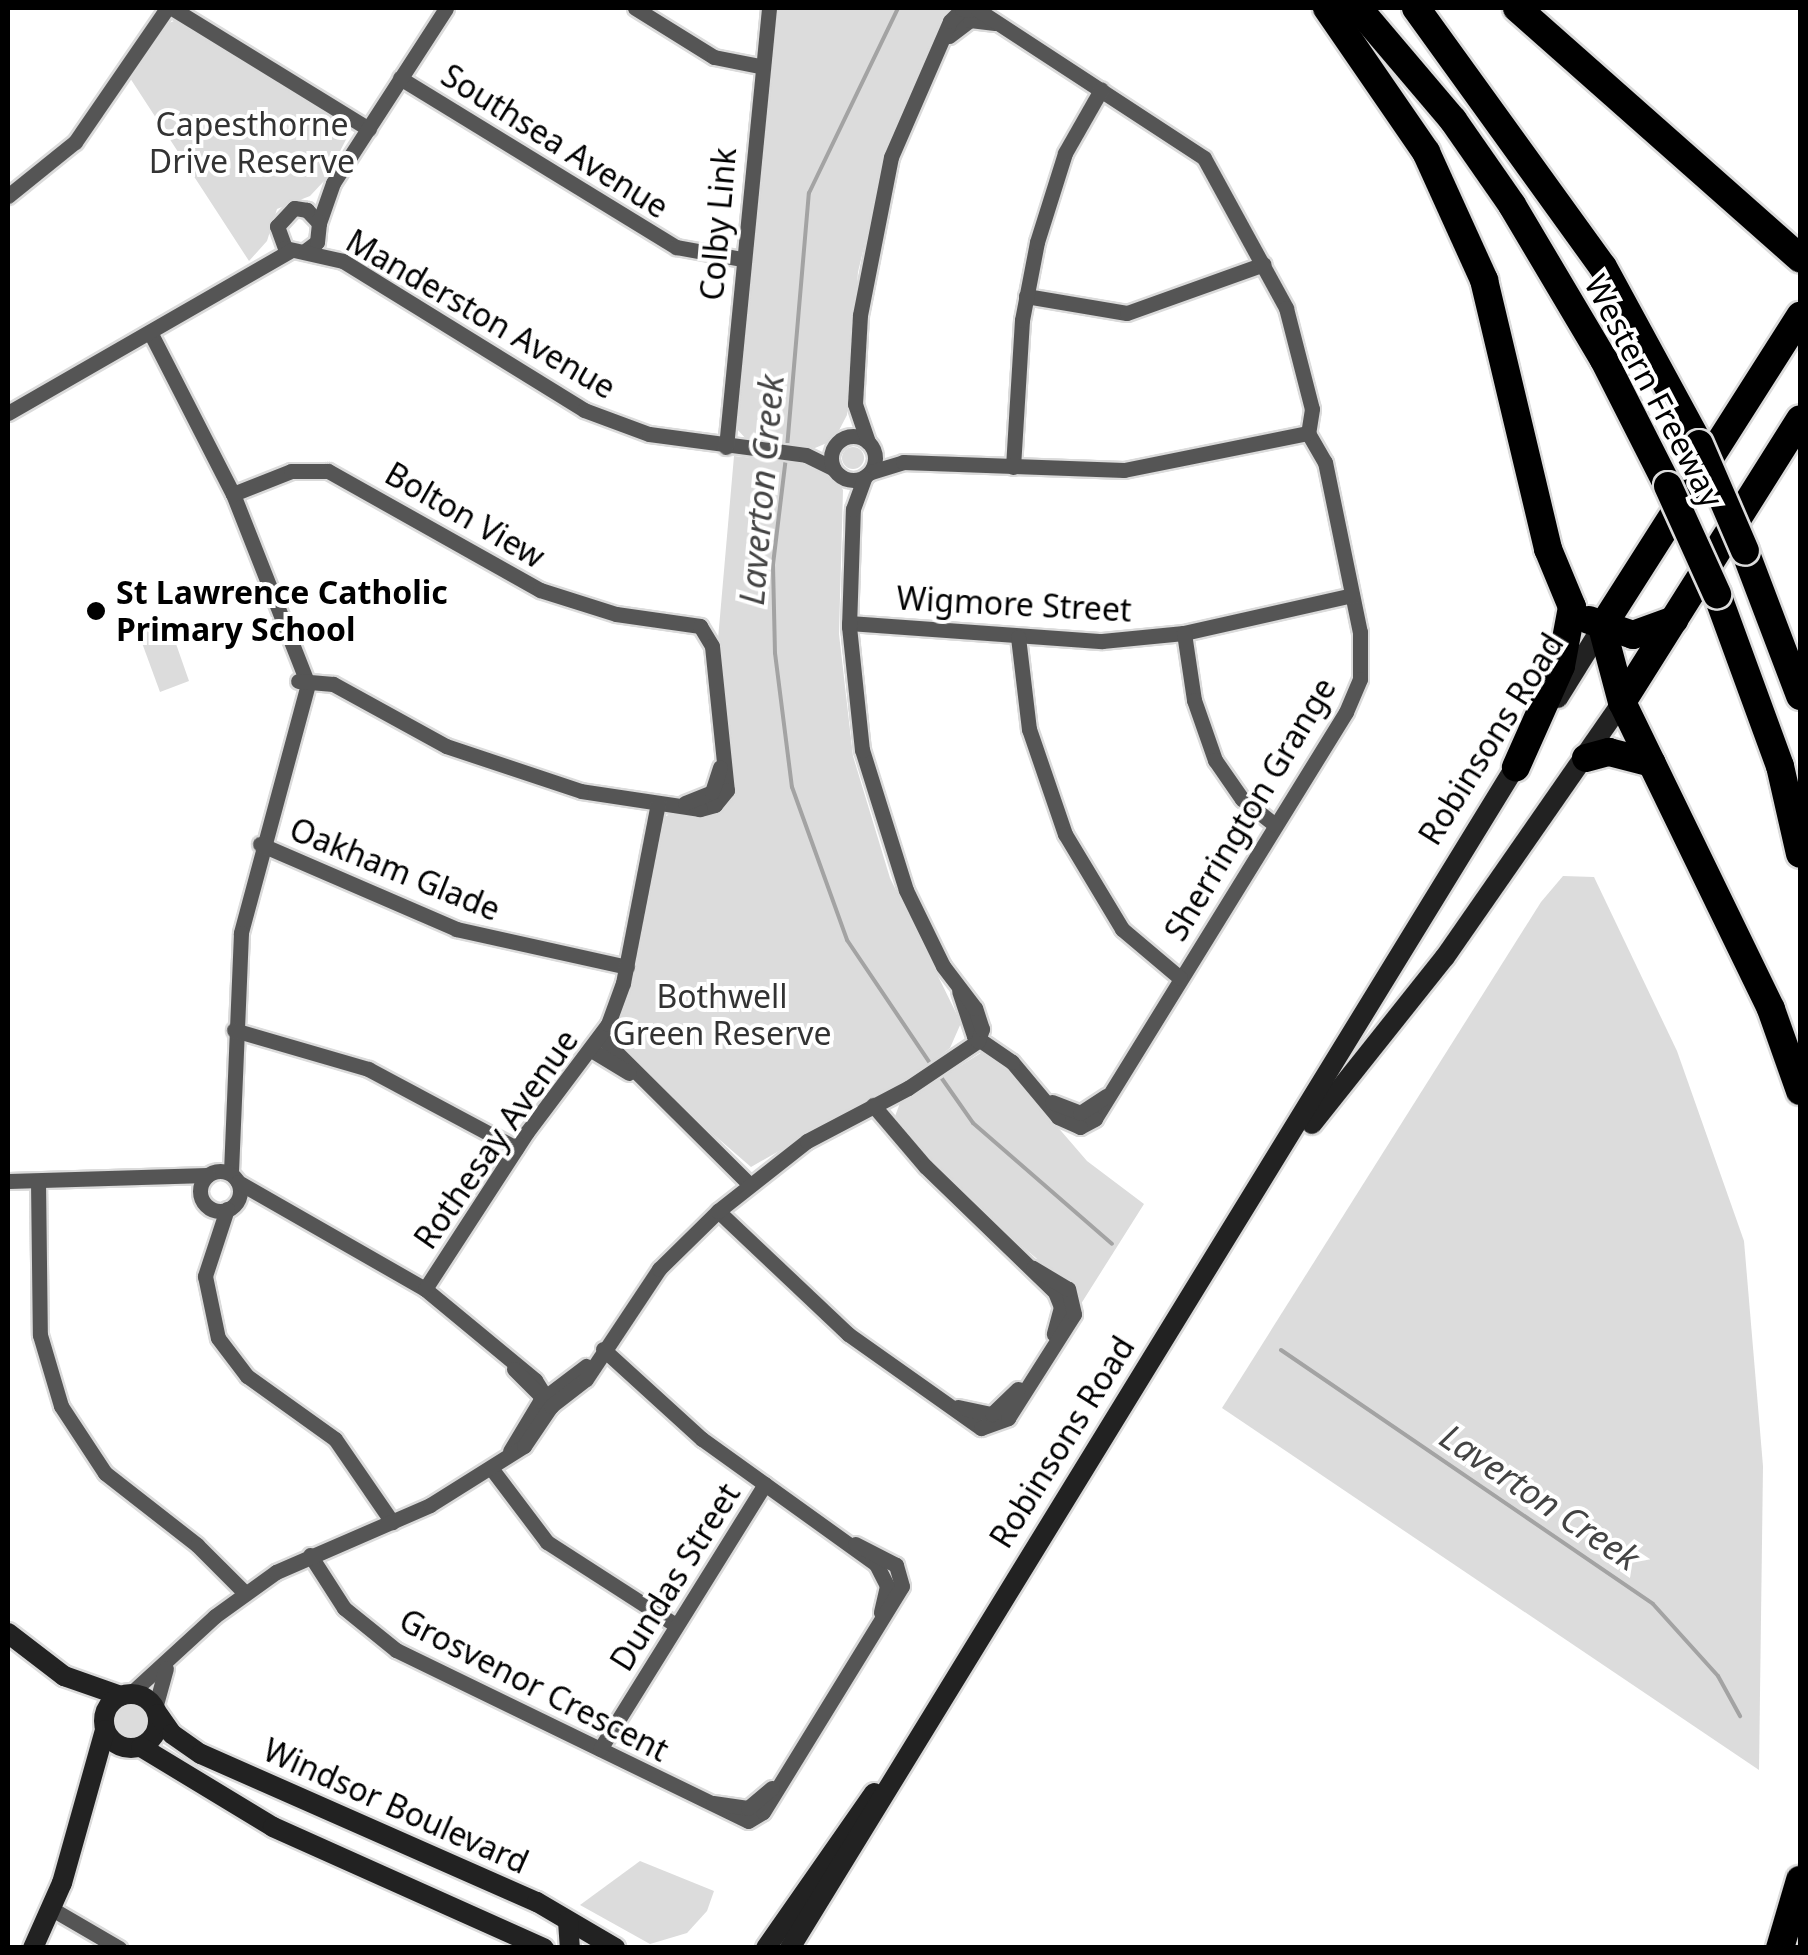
<!DOCTYPE html>
<html>
<head>
<meta charset="utf-8">
<style>
  body { margin:0 }
  #map { position:relative; width:1808px; height:1955px; overflow:hidden; background:#fff; font-family:"Noto Sans",sans-serif }
  div>[style] { position:absolute }
  [style*='--x'] { left:calc(var(--x)*1px); top:calc(var(--y)*1px); width:calc(var(--w)*1px); rotate:calc(var(--a)*1deg) }
  .green>* { inset:0; background:#dcdcdc }
  .round { border-radius:50% }
  .stream>* { height:4px; margin:-2px; padding:0 2px; transform-origin:2px; border-radius:2px; background:#a3a3a3 }
  .roads { filter:drop-shadow(2px 0 #dbdbdb) drop-shadow(-2px 0 #dbdbdb) drop-shadow(0 2px #dbdbdb) drop-shadow(0 -2px #dbdbdb) }
  .street>* { height:15px; margin:-7.5px; padding:0 7.5px; transform-origin:7.5px; border-radius:7.5px; background:#555 }
  .street>.ring { margin:-7.5px; padding:0; box-sizing:content-box; background:none; border:15px solid #555; border-radius:50% }
  .secondary>* { height:20px; margin:-10px; padding:0 10px; transform-origin:10px; border-radius:10px; background:#222 }
  .secondary>.ring { margin:-10px; padding:0; box-sizing:content-box; background:none; border:20px solid #222; border-radius:50% }
  .highway>* { height:28px; margin:-14px; padding:0 14px; transform-origin:14px; border-radius:14px; background:#000 }
  .bridges { filter:drop-shadow(2px 0 #dbdbdb) drop-shadow(-2px 0 #dbdbdb) drop-shadow(0 2px #dbdbdb) drop-shadow(0 -2px #dbdbdb) }
  .highway-bridge>* { height:28px; margin:-14px; padding:0 14px; transform-origin:14px; border-radius:14px; background:#000 }
  .dots>* { width:28px; height:28px; translate:-50% -50%; box-sizing:border-box; border:5px solid #fff; border-radius:50% }
  span { translate:-50% -50%; white-space:nowrap; text-align:center; line-height:1.15; -webkit-text-stroke:8px #fff; paint-order:stroke }
  .park-label { font-size:32px; color:#333 }
  .street-label { font-size:32px; color:#000 }
  .poi-label { font-size:32px; color:#000; font-weight:700 }
  .left { translate:0 -50%; text-align:left }
  .water-label { font-size:35px; color:#444; font-style:italic }
  .frame { position:absolute; inset:0; border:10px solid #000; pointer-events:none }
</style>
</head>
<body>
<div id="map">
  <div class="green">
    <i style="clip-path:polygon(776px 8px,953px 9px,891px 135px,858px 272px,847px 415px,834px 440px,815px 448px,748px 441px,735px 427px)"></i>
    <i style="clip-path:polygon(179px 19px,351px 130px,325px 180px,310px 196px,277px 209px,267px 241px,249px 261px,130px 78px,164px 25px)"></i>
    <i class="round" style="left:842px;top:447px;width:22px;height:22px"></i>
    <i style="clip-path:polygon(734px 456px,811px 464px,833px 476px,843px 490px,839px 634px,853px 756px,890px 878px,961px 1023px,950px 1048px,918px 1072px,751px 1167px,639px 1070px,614px 1031px,631px 980px,659px 821px,674px 811px,719px 809px,732px 796px,718px 639px)"></i>
    <i style="clip-path:polygon(168px 621px,189px 681px,160px 692px,138px 632px)"></i>
    <i style="clip-path:polygon(1563px 876px,1594px 877px,1677px 1051px,1744px 1241px,1763px 1466px,1759px 1770px,1222px 1408px,1541px 902px)"></i>
    <i style="clip-path:polygon(984px 1051px,999px 1059px,1087px 1161px,1144px 1204px,1079px 1307px,1076px 1292px,944px 1180px,894px 1119px,900px 1103px)"></i>
    <i class="round" style="left:114px;top:1704px;width:34px;height:34px"></i>
    <i style="clip-path:polygon(640px 1861px,714px 1891px,707px 1911px,687px 1933px,650px 1944px,580px 1905px)"></i>
  </div>
  <div class="stream">
    <i style="--x:787;--y:448;--w:256;--a:-85.1"></i>
    <i style="--x:809;--y:193;--w:205;--a:-64.3"></i>
    <i style="--x:786;--y:457;--w:109;--a:96.9"></i>
    <i style="--x:773;--y:565;--w:88;--a:88.7"></i>
    <i style="--x:775;--y:653;--w:135;--a:82.8"></i>
    <i style="--x:792;--y:787;--w:163;--a:70.2"></i>
    <i style="--x:847;--y:940;--w:152;--a:56"></i>
    <i style="--x:938;--y:1073;--w:61;--a:55"></i>
    <i style="--x:973;--y:1123;--w:184;--a:41"></i>
    <i style="--x:1281;--y:1350;--w:450;--a:34.3"></i>
    <i style="--x:1653;--y:1604;--w:97;--a:47.9"></i>
    <i style="--x:1718;--y:1676;--w:46;--a:61.2"></i>
  </div>
  <div class="roads">
    <div class="street">
      <i style="--x:172;--y:8;--w:231;--a:31.6"></i>
      <i style="--x:635;--y:8;--w:93;--a:31.8"></i>
      <i style="--x:714;--y:57;--w:47;--a:11.1"></i>
      <i style="--x:949;--y:36;--w:26;--a:-37"></i>
      <i style="--x:970;--y:20;--w:25;--a:7"></i>
      <i style="--x:400;--y:78;--w:324;--a:31.5"></i>
      <i style="--x:676;--y:247;--w:67;--a:10.3"></i>
      <i style="--x:8;--y:196;--w:86;--a:-38.9"></i>
      <i style="--x:75;--y:142;--w:163;--a:-55.5"></i>
      <i style="--x:319;--y:223;--w:42;--a:-70.7"></i>
      <i style="--x:333;--y:183;--w:208;--a:-57.1"></i>
      <i style="--x:305;--y:251;--w:15;--a:-37"></i>
      <i style="--x:317;--y:242;--w:19;--a:-84"></i>
      <i style="--x:319;--y:223;--w:18;--a:-133"></i>
      <i style="--x:307;--y:210;--w:13;--a:-171"></i>
      <i style="--x:294;--y:208;--w:25;--a:133"></i>
      <i style="--x:277;--y:226;--w:23;--a:70"></i>
      <i style="--x:285;--y:248;--w:59;--a:12.6"></i>
      <i style="--x:343;--y:261;--w:283;--a:31.7"></i>
      <i style="--x:584;--y:410;--w:69;--a:20.3"></i>
      <i style="--x:649;--y:434;--w:158;--a:7.6"></i>
      <i style="--x:806;--y:455;--w:30;--a:26"></i>
      <i style="--x:1026;--y:296;--w:102;--a:9.6"></i>
      <i style="--x:1127;--y:313;--w:145;--a:-19.7"></i>
      <i style="--x:150;--y:332;--w:182;--a:62.9"></i>
      <i style="--x:233;--y:494;--w:204;--a:68.5"></i>
      <i style="--x:308;--y:684;--w:258;--a:105.1"></i>
      <i style="--x:241;--y:933;--w:241;--a:92.4"></i>
      <i style="--x:8;--y:413;--w:327;--a:-29.9"></i>
      <i class="ring" style="left:831px;top:436px;width:29px;height:29px"></i>
      <i style="--x:868;--y:442;--w:40;--a:-108.9"></i>
      <i style="--x:855;--y:404;--w:89;--a:-86.8"></i>
      <i style="--x:860;--y:315;--w:161;--a:-78.9"></i>
      <i style="--x:891;--y:157;--w:148;--a:-66.5"></i>
      <i style="--x:950;--y:21;--w:17;--a:-45"></i>
      <i style="--x:962;--y:9;--w:16;--a:4"></i>
      <i style="--x:978;--y:10;--w:270;--a:33.2"></i>
      <i style="--x:1204;--y:158;--w:171;--a:61.3"></i>
      <i style="--x:1286;--y:308;--w:104;--a:75.6"></i>
      <i style="--x:1312;--y:409;--w:24;--a:99"></i>
      <i style="--x:1308;--y:433;--w:34;--a:60"></i>
      <i style="--x:1325;--y:462;--w:174;--a:78.4"></i>
      <i style="--x:1360;--y:632;--w:47;--a:90"></i>
      <i style="--x:1360;--y:679;--w:36;--a:113"></i>
      <i style="--x:1346;--y:712;--w:478;--a:121.7"></i>
      <i style="--x:1095;--y:1119;--w:17;--a:152"></i>
      <i style="--x:1080;--y:1127;--w:24;--a:-156"></i>
      <i style="--x:1058;--y:1117;--w:72;--a:-129.9"></i>
      <i style="--x:1012;--y:1062;--w:46;--a:-145.6"></i>
      <i style="--x:974;--y:1036;--w:47;--a:-108.4"></i>
      <i style="--x:726;--y:447;--w:441;--a:-84.4"></i>
      <i style="--x:1013;--y:467;--w:147;--a:-86.5"></i>
      <i style="--x:1022;--y:320;--w:79;--a:-79.1"></i>
      <i style="--x:1037;--y:242;--w:93;--a:-72.5"></i>
      <i style="--x:1065;--y:153;--w:73;--a:-60.3"></i>
      <i style="--x:871;--y:472;--w:34;--a:-17"></i>
      <i style="--x:903;--y:462;--w:221;--a:2.1"></i>
      <i style="--x:1124;--y:470;--w:188;--a:-11.4"></i>
      <i style="--x:233;--y:494;--w:62;--a:-21.6"></i>
      <i style="--x:291;--y:471;--w:37;--a:0"></i>
      <i style="--x:328;--y:471;--w:243;--a:29.3"></i>
      <i style="--x:540;--y:590;--w:80;--a:17.5"></i>
      <i style="--x:616;--y:614;--w:85;--a:8.1"></i>
      <i style="--x:700;--y:626;--w:23;--a:59"></i>
      <i style="--x:712;--y:646;--w:145;--a:84.1"></i>
      <i style="--x:727;--y:790;--w:19;--a:129"></i>
      <i style="--x:715;--y:805;--w:16;--a:165"></i>
      <i style="--x:700;--y:809;--w:120;--a:-171.4"></i>
      <i style="--x:581;--y:791;--w:142;--a:-161.6"></i>
      <i style="--x:446;--y:746;--w:129;--a:-151.2"></i>
      <i style="--x:333;--y:684;--w:35;--a:-175"></i>
      <i style="--x:849;--y:623;--w:254;--a:4.1"></i>
      <i style="--x:1102;--y:641;--w:82;--a:-5.6"></i>
      <i style="--x:1184;--y:633;--w:172;--a:-12.7"></i>
      <i style="--x:1184;--y:633;--w:68;--a:81.5"></i>
      <i style="--x:1194;--y:700;--w:64;--a:70.7"></i>
      <i style="--x:1215;--y:760;--w:47;--a:55.3"></i>
      <i style="--x:1242;--y:799;--w:42;--a:38.2"></i>
      <i style="--x:1018;--y:637;--w:93;--a:83.2"></i>
      <i style="--x:1029;--y:729;--w:111;--a:71.1"></i>
      <i style="--x:1065;--y:834;--w:111;--a:59"></i>
      <i style="--x:1122;--y:929;--w:76;--a:40.2"></i>
      <i style="--x:685;--y:803;--w:29;--a:-22"></i>
      <i style="--x:712;--y:792;--w:26;--a:-72"></i>
      <i style="--x:260;--y:844;--w:214;--a:23.4"></i>
      <i style="--x:456;--y:929;--w:175;--a:12.5"></i>
      <i style="--x:234;--y:1030;--w:140;--a:16.2"></i>
      <i style="--x:368;--y:1069;--w:168;--a:28.1"></i>
      <i style="--x:601;--y:1037;--w:209;--a:44.8"></i>
      <i style="--x:593;--y:1051;--w:42;--a:31.4"></i>
      <i style="--x:1052;--y:1102;--w:30;--a:21"></i>
      <i style="--x:1080;--y:1113;--w:31;--a:-33"></i>
      <i style="--x:873;--y:1105;--w:80;--a:49.6"></i>
      <i style="--x:925;--y:1166;--w:181;--a:44.1"></i>
      <i style="--x:1055;--y:1292;--w:16;--a:68"></i>
      <i style="--x:1061;--y:1307;--w:28;--a:105"></i>
      <i class="ring" style="left:200px;top:1171px;width:25px;height:25px"></i>
      <i style="--x:8;--y:1181;--w:200;--a:-1.7"></i>
      <i style="--x:38;--y:1181;--w:154;--a:89.3"></i>
      <i style="--x:40;--y:1335;--w:74;--a:73.5"></i>
      <i style="--x:61;--y:1406;--w:80;--a:56.7"></i>
      <i style="--x:105;--y:1473;--w:117;--a:38"></i>
      <i style="--x:197;--y:1545;--w:66;--a:45"></i>
      <i style="--x:238;--y:1182;--w:215;--a:29.8"></i>
      <i style="--x:425;--y:1289;--w:143;--a:39.6"></i>
      <i style="--x:535;--y:1380;--w:31;--a:58"></i>
      <i style="--x:227;--y:1209;--w:71;--a:108.2"></i>
      <i style="--x:205;--y:1276;--w:63;--a:78.2"></i>
      <i style="--x:218;--y:1338;--w:48;--a:52.7"></i>
      <i style="--x:247;--y:1376;--w:108;--a:35.6"></i>
      <i style="--x:335;--y:1439;--w:101;--a:55.5"></i>
      <i style="--x:718;--y:1211;--w:179;--a:43.4"></i>
      <i style="--x:848;--y:1334;--w:163;--a:35.3"></i>
      <i style="--x:981;--y:1428;--w:29;--a:-20"></i>
      <i style="--x:1008;--y:1418;--w:123;--a:-57.6"></i>
      <i style="--x:1074;--y:1314;--w:26;--a:-103"></i>
      <i style="--x:1068;--y:1289;--w:41;--a:-149"></i>
      <i style="--x:425;--y:1289;--w:187;--a:-57"></i>
      <i style="--x:527;--y:1132;--w:135;--a:-53.1"></i>
      <i style="--x:608;--y:1024;--w:44;--a:-69.9"></i>
      <i style="--x:623;--y:983;--w:183;--a:-79"></i>
      <i style="--x:603;--y:1349;--w:134;--a:42.3"></i>
      <i style="--x:702;--y:1439;--w:214;--a:35.7"></i>
      <i style="--x:876;--y:1564;--w:25;--a:63"></i>
      <i style="--x:887;--y:1586;--w:27;--a:103"></i>
      <i style="--x:514;--y:1369;--w:51;--a:45"></i>
      <i style="--x:958;--y:1407;--w:35;--a:12"></i>
      <i style="--x:992;--y:1414;--w:36;--a:-44"></i>
      <i style="--x:510;--y:1451;--w:58;--a:-59"></i>
      <i style="--x:540;--y:1401;--w:58;--a:-37.3"></i>
      <i style="--x:491;--y:1468;--w:93;--a:52.9"></i>
      <i style="--x:547;--y:1542;--w:153;--a:32.8"></i>
      <i style="--x:310;--y:1555;--w:63;--a:57.3"></i>
      <i style="--x:344;--y:1608;--w:67;--a:38.9"></i>
      <i style="--x:396;--y:1650;--w:391;--a:25.9"></i>
      <i style="--x:748;--y:1821;--w:17;--a:-31"></i>
      <i style="--x:763;--y:1812;--w:265;--a:-58.4"></i>
      <i style="--x:902;--y:1586;--w:22;--a:-106"></i>
      <i style="--x:896;--y:1565;--w:46;--a:-152.9"></i>
      <i style="--x:130;--y:1694;--w:115;--a:-42.5"></i>
      <i style="--x:215;--y:1616;--w:75;--a:-35.8"></i>
      <i style="--x:276;--y:1572;--w:168;--a:-23.5"></i>
      <i style="--x:430;--y:1505;--w:111;--a:-32.1"></i>
      <i style="--x:524;--y:1446;--w:48;--a:-56"></i>
      <i style="--x:551;--y:1406;--w:44;--a:-37.6"></i>
      <i style="--x:586;--y:1379;--w:132;--a:-56.4"></i>
      <i style="--x:659;--y:1269;--w:83;--a:-44.5"></i>
      <i style="--x:718;--y:1211;--w:113;--a:-38.2"></i>
      <i style="--x:807;--y:1141;--w:114;--a:-27.7"></i>
      <i style="--x:908;--y:1088;--w:84;--a:-33.9"></i>
      <i style="--x:978;--y:1041;--w:13;--a:-72"></i>
      <i style="--x:982;--y:1029;--w:22;--a:-108"></i>
      <i style="--x:975;--y:1008;--w:53;--a:-127.3"></i>
      <i style="--x:943;--y:966;--w:85;--a:-116"></i>
      <i style="--x:906;--y:890;--w:147;--a:-107.4"></i>
      <i style="--x:862;--y:750;--w:124;--a:-96"></i>
      <i style="--x:849;--y:627;--w:118;--a:-88.1"></i>
      <i style="--x:853;--y:509;--w:33;--a:-70"></i>
      <i style="--x:155;--y:1708;--w:41;--a:-74.6"></i>
      <i style="--x:600;--y:1749;--w:312;--a:-58.1"></i>
      <i style="--x:713;--y:1803;--w:35;--a:8"></i>
      <i style="--x:748;--y:1808;--w:31;--a:-40"></i>
      <i style="--x:52;--y:1909;--w:78;--a:30.2"></i>
    </div>
    <div class="secondary">
      <i style="--x:1558;--y:698;--w:84;--a:-58.2"></i>
      <i style="--x:1312;--y:1124;--w:213;--a:-51.5"></i>
      <i style="--x:1445;--y:957;--w:310;--a:-55.2"></i>
      <i style="--x:8;--y:1633;--w:71;--a:37.5"></i>
      <i style="--x:64;--y:1676;--w:60;--a:19.3"></i>
      <i class="ring" style="left:104px;top:1694px;width:34px;height:34px"></i>
      <i style="--x:158;--y:1714;--w:24;--a:55"></i>
      <i style="--x:172;--y:1734;--w:35;--a:35"></i>
      <i style="--x:201;--y:1754;--w:367;--a:23.8"></i>
      <i style="--x:537;--y:1902;--w:91;--a:30.5"></i>
      <i style="--x:141;--y:1747;--w:154;--a:31.2"></i>
      <i style="--x:273;--y:1827;--w:297;--a:24.1"></i>
      <i style="--x:568;--y:1921;--w:27;--a:86"></i>
      <i style="--x:33;--y:1948;--w:71;--a:-66"></i>
      <i style="--x:62;--y:1883;--w:159;--a:-74.3"></i>
      <i style="--x:766;--y:1948;--w:189;--a:-55.1"></i>
      <i style="--x:790;--y:1948;--w:1399;--a:-58.45"></i>
    </div>
    <div class="highway">
      <i style="--x:1327;--y:8;--w:175;--a:55.5"></i>
      <i style="--x:1426;--y:152;--w:141;--a:65.6"></i>
      <i style="--x:1484;--y:280;--w:277;--a:76.6"></i>
      <i style="--x:1548;--y:549;--w:63;--a:67.5"></i>
      <i style="--x:1572;--y:607;--w:60;--a:100.6"></i>
      <i style="--x:1561;--y:666;--w:111;--a:114"></i>
      <i style="--x:1358;--y:8;--w:147;--a:49.7"></i>
      <i style="--x:1453;--y:120;--w:103;--a:55.2"></i>
      <i style="--x:1512;--y:205;--w:180;--a:59.3"></i>
      <i style="--x:1604;--y:360;--w:141;--a:63.1"></i>
      <i style="--x:1416;--y:8;--w:319;--a:54.2"></i>
      <i style="--x:1603;--y:267;--w:201;--a:61.5"></i>
      <i style="--x:1517;--y:8;--w:378;--a:41.5"></i>
      <i style="--x:1745;--y:551;--w:155;--a:69.2"></i>
      <i style="--x:1717;--y:594;--w:183;--a:69.9"></i>
      <i style="--x:1780;--y:766;--w:90;--a:77.2"></i>
      <i style="--x:1589;--y:620;--w:46;--a:18.8"></i>
      <i style="--x:1633;--y:635;--w:44;--a:-20.1"></i>
      <i style="--x:1602;--y:627;--w:78;--a:75.1"></i>
      <i style="--x:1622;--y:702;--w:341;--a:64.1"></i>
      <i style="--x:1771;--y:1009;--w:87;--a:70.5"></i>
      <i style="--x:1602;--y:627;--w:369;--a:-57.5"></i>
      <i style="--x:1622;--y:702;--w:334;--a:-57.8"></i>
      <i style="--x:1586;--y:758;--w:24;--a:-15"></i>
      <i style="--x:1609;--y:752;--w:44;--a:14.3"></i>
      <i style="--x:1780;--y:1948;--w:71;--a:-73.6"></i>
    </div>
  </div>
  <div class="bridges">
    <div class="highway-bridge">
      <i style="--x:1699;--y:444;--w:116;--a:66.7"></i>
      <i style="--x:1668;--y:486;--w:119;--a:65.6"></i>
    </div>
  </div>
  <div class="dots">
    <i style="left:96px;top:611px;background:#000"></i>
  </div>
  <div class="park-label">
    <span style="left:252px;top:143px">Capesthorne<br>Drive Reserve</span>
    <span style="left:722px;top:1015px">Bothwell<br>Green Reserve</span>
  </div>
  <div class="street-label">
    <span style="left:555px;top:141px;rotate:32deg">Southsea Avenue</span>
    <span style="left:718px;top:224px;rotate:-85deg">Colby Link</span>
    <span style="left:481px;top:314px;rotate:30deg">Manderston Avenue</span>
    <span style="left:1654px;top:391px;rotate:62deg">Western Freeway</span>
    <span style="left:465px;top:515px;rotate:30deg">Bolton View</span>
    <span style="left:1014px;top:604px;rotate:3deg">Wigmore Street</span>
    <span style="left:1491px;top:739px;rotate:-58deg">Robinsons Road</span>
    <span style="left:1250px;top:809px;rotate:-59deg">Sherrington Grange</span>
    <span style="left:395px;top:869px;rotate:22deg">Oakham Glade</span>
    <span style="left:496px;top:1139px;rotate:-55deg">Rothesay Avenue</span>
    <span style="left:1062px;top:1442px;rotate:-58deg">Robinsons Road</span>
    <span style="left:675px;top:1577px;rotate:-58deg">Dundas Street</span>
    <span style="left:534px;top:1685px;rotate:27deg">Grosvenor Crescent</span>
    <span style="left:396px;top:1806px;rotate:24deg">Windsor Boulevard</span>
  </div>
  <div class="poi-label">
    <span class="left" style="left:116px;top:611px">St Lawrence Catholic<br>Primary School</span>
  </div>
  <div class="water-label">
    <span style="left:761px;top:490px;rotate:-85deg">Laverton Creek</span>
    <span style="left:1540px;top:1497px;rotate:34deg">Laverton Creek</span>
  </div>
  <div class="frame"></div>
</div>
</body>
</html>
